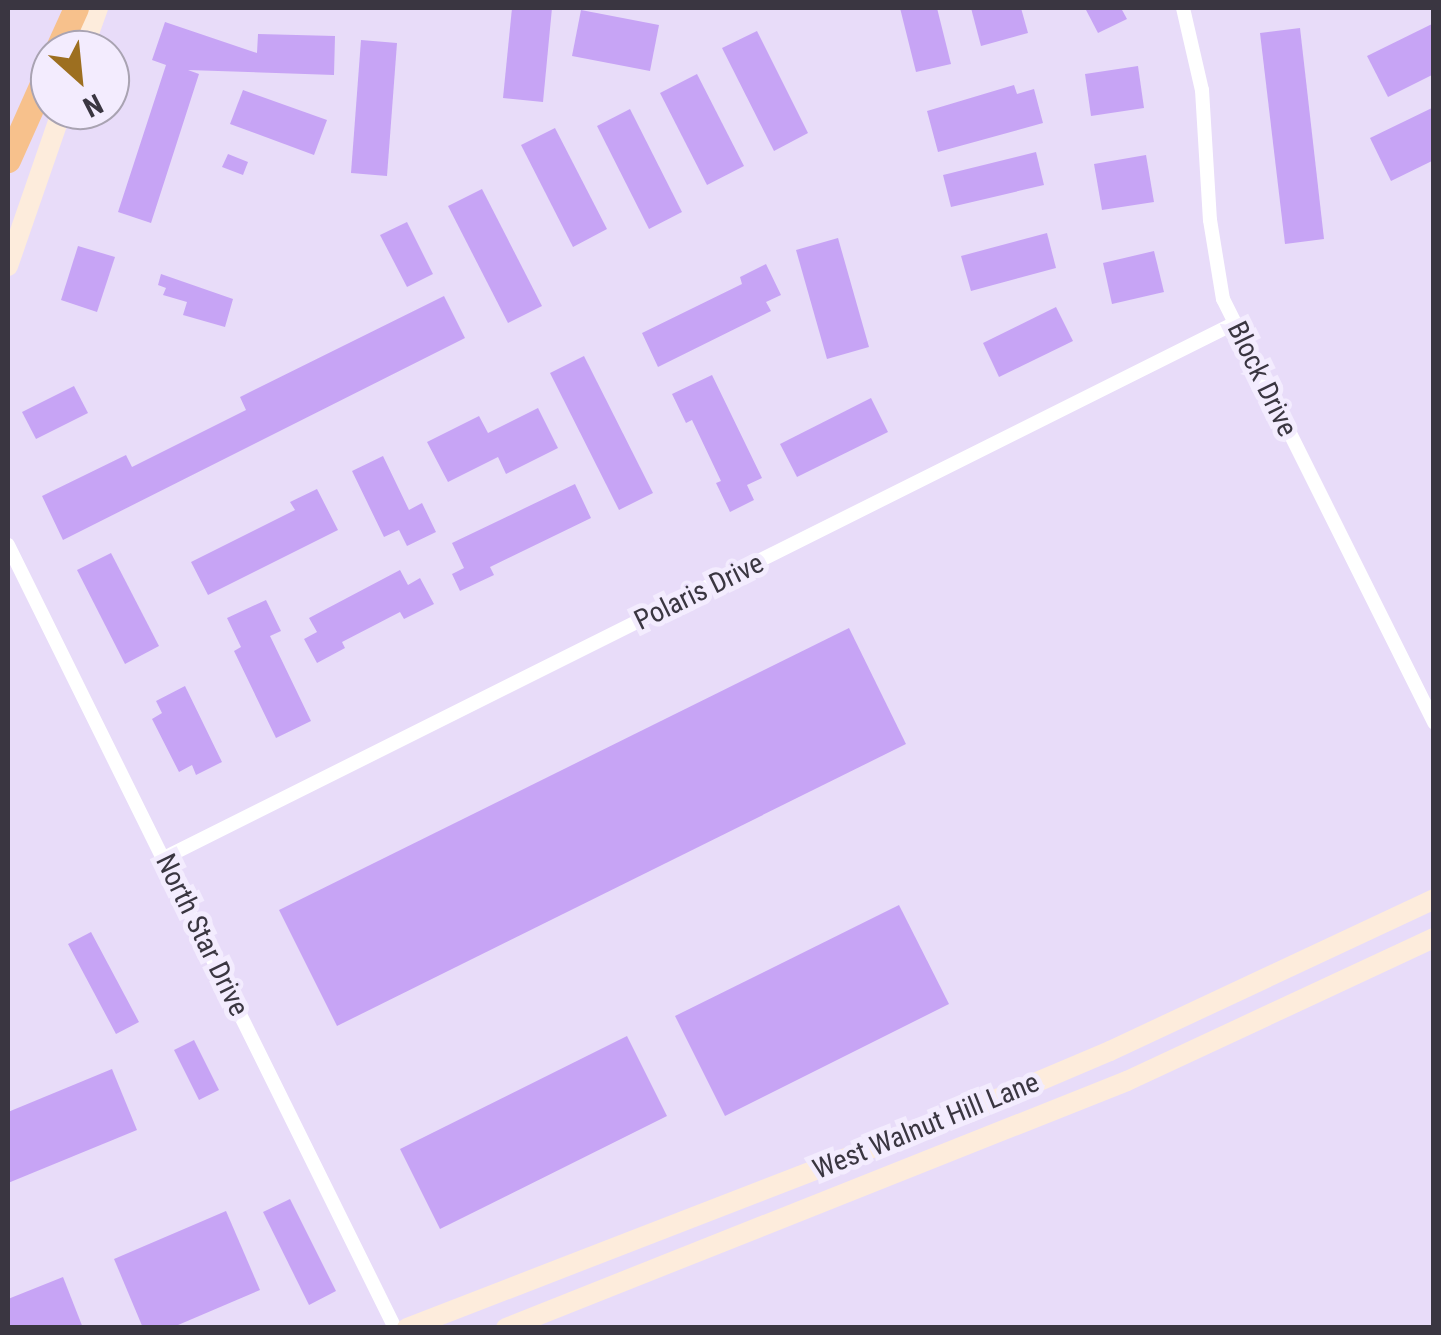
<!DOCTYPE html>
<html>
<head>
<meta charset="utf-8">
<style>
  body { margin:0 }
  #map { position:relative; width:1441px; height:1335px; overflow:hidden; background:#e8dcf9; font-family:"Roboto Condensed",sans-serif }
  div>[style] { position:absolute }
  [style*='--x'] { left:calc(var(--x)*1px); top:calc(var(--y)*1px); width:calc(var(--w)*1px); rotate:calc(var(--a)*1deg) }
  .building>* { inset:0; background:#c7a4f5 }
  .street>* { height:14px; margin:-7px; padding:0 7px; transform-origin:7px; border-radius:7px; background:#fff }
  .secondary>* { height:20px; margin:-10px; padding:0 10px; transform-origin:10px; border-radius:10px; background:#fdecdc }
  .highway>* { height:25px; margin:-12.5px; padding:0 12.5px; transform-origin:12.5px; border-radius:12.5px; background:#f7c18c }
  span { translate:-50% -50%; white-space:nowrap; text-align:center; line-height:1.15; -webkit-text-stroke:10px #f3ecfe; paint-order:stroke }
  .street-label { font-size:28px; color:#3a3641 }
  .frame { position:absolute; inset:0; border:10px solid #3a3641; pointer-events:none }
  .north { position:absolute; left:30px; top:30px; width:100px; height:100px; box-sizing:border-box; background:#f3ecfe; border:2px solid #a9a3b2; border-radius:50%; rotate:153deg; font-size:28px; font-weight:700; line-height:40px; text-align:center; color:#3a3641 }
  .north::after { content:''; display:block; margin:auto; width:35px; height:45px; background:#9d6f20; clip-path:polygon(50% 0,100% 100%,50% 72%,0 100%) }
</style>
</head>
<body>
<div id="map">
  <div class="building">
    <i style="clip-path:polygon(512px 8px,552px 8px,543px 102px,503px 98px)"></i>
    <i style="clip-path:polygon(900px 8px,937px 8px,951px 64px,916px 72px)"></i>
    <i style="clip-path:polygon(971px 8px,1021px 8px,1028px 33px,981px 46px)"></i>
    <i style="clip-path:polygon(1085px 8px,1121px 8px,1127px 19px,1098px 33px)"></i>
    <i style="clip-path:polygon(581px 10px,659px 25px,650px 71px,572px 56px)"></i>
    <i style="clip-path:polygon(165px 22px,257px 53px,258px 34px,335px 36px,334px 75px,188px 70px,199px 74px,151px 223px,118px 212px,166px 65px,152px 60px)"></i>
    <i style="clip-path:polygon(1434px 23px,1434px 74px,1388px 97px,1367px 56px)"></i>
    <i style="clip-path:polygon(1300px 28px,1324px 239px,1285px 244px,1260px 33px)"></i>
    <i style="clip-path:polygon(757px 31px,808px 133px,774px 151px,722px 48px)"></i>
    <i style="clip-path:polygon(361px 40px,397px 43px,387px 176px,351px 173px)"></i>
    <i style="clip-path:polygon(1138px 66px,1144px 108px,1091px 116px,1085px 74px)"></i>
    <i style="clip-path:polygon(697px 74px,744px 166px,707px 185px,660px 93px)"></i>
    <i style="clip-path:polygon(1014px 85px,1017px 94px,1034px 89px,1043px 123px,938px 152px,927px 111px)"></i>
    <i style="clip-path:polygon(243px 90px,327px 120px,314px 155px,230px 124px)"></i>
    <i style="clip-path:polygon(1434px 107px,1434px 160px,1391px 181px,1370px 138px)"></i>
    <i style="clip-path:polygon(630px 109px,682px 212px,649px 229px,597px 126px)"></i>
    <i style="clip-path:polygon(555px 128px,607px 229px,573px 247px,521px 145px)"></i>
    <i style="clip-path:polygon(1036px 152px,1044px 185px,951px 207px,943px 175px)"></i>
    <i style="clip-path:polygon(228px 154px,248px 162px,243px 175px,222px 167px)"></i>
    <i style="clip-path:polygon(1146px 155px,1154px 202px,1102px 210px,1094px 164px)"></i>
    <i style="clip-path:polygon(482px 189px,542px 306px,508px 323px,448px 206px)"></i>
    <i style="clip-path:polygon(407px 222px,433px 274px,407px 287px,380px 235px)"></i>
    <i style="clip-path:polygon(1047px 233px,1056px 268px,971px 291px,961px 256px)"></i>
    <i style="clip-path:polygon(838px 238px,869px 347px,827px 359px,796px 250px)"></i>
    <i style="clip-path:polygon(78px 246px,115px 257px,97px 312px,61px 300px)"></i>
    <i style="clip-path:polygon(1154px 251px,1164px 292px,1112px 304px,1103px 263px)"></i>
    <i style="clip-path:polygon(766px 264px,781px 295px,766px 302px,771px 311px,658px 367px,642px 333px,742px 284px,740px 277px)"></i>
    <i style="clip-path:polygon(161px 274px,233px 299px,225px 327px,183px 315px,187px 302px,163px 295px,166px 288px,158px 285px)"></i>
    <i style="clip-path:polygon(444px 296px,465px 338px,63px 540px,42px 496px,126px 455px,132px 467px,246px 410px,240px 397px)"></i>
    <i style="clip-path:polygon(1056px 307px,1073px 341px,999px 377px,983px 343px)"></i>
    <i style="clip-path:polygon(584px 356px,653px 493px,619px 510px,550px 373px)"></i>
    <i style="clip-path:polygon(712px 375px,762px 478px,747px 485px,754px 500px,730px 512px,716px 483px,721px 481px,692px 420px,686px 423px,672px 394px)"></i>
    <i style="clip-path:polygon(74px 386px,88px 413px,36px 439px,22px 412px)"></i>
    <i style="clip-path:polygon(871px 398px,888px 432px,797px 477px,780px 444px)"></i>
    <i style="clip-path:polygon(538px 408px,558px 448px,506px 474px,498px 457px,448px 482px,427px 442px,479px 416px,488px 433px)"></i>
    <i style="clip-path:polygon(383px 456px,409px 510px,422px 503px,436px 532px,407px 546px,399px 530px,384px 537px,352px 471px)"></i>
    <i style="clip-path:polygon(575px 484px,591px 518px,490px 567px,494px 575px,460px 591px,452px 574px,464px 568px,452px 543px)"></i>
    <i style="clip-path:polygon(317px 489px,338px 530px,208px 595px,191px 562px,295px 510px,290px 502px)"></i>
    <i style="clip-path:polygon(111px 553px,159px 646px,125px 664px,77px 570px)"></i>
    <i style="clip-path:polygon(400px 570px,408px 585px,420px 578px,434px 604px,404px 619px,400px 612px,342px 642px,345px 648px,317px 663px,304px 639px,317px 632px,309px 618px)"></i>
    <i style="clip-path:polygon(266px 600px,281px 631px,270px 636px,311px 721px,276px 738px,234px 651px,241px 647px,227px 618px)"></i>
    <i style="clip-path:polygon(849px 628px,906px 744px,337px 1026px,279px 910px)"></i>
    <i style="clip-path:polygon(185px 686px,222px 762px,196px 775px,192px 765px,179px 772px,152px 719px,162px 713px,156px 701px)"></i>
    <i style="clip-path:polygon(899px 905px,949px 1004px,725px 1116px,675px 1016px)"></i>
    <i style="clip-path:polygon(91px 932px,139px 1022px,116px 1034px,68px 944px)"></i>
    <i style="clip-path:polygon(627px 1036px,667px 1116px,440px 1229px,400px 1149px)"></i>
    <i style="clip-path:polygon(194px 1040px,219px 1090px,199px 1100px,174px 1050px)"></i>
    <i style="clip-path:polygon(112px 1069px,137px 1130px,8px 1183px,8px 1112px)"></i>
    <i style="clip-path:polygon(290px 1199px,336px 1291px,309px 1305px,263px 1212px)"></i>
    <i style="clip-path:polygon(226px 1211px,260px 1290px,171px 1328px,143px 1328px,114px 1259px)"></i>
    <i style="clip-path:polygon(63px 1277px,83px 1328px,8px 1328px,8px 1299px)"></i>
  </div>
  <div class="street">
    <i style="--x:1183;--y:8;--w:84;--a:77"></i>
    <i style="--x:1202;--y:90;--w:130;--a:86.5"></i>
    <i style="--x:1210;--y:220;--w:80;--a:80.7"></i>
    <i style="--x:1223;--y:299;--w:474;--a:63.5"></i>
    <i style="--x:8;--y:545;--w:873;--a:63.7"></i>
    <i style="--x:164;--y:858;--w:1195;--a:-26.54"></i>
  </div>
  <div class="secondary">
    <i style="--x:83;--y:50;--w:45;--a:-70.3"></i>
    <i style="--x:8;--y:266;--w:165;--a:-70.9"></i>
    <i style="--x:407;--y:1328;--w:612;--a:-21.16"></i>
    <i style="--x:978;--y:1107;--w:143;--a:-23"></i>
    <i style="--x:1110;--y:1051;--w:358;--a:-25.1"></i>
    <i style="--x:506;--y:1328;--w:668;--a:-21.69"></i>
    <i style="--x:1127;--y:1081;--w:339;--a:-25"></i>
  </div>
  <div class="highway">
    <i style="--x:57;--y:50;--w:46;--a:-65.7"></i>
    <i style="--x:8;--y:160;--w:103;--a:-65.9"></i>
  </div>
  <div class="street-label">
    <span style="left:1262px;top:379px;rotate:64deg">Block Drive</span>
    <span style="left:699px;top:592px;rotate:-26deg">Polaris Drive</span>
    <span style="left:202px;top:935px;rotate:64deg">North Star Drive</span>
    <span style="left:926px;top:1126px;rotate:-22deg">West Walnut Hill Lane</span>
  </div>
  <div class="frame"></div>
  <div class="north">N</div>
</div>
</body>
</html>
